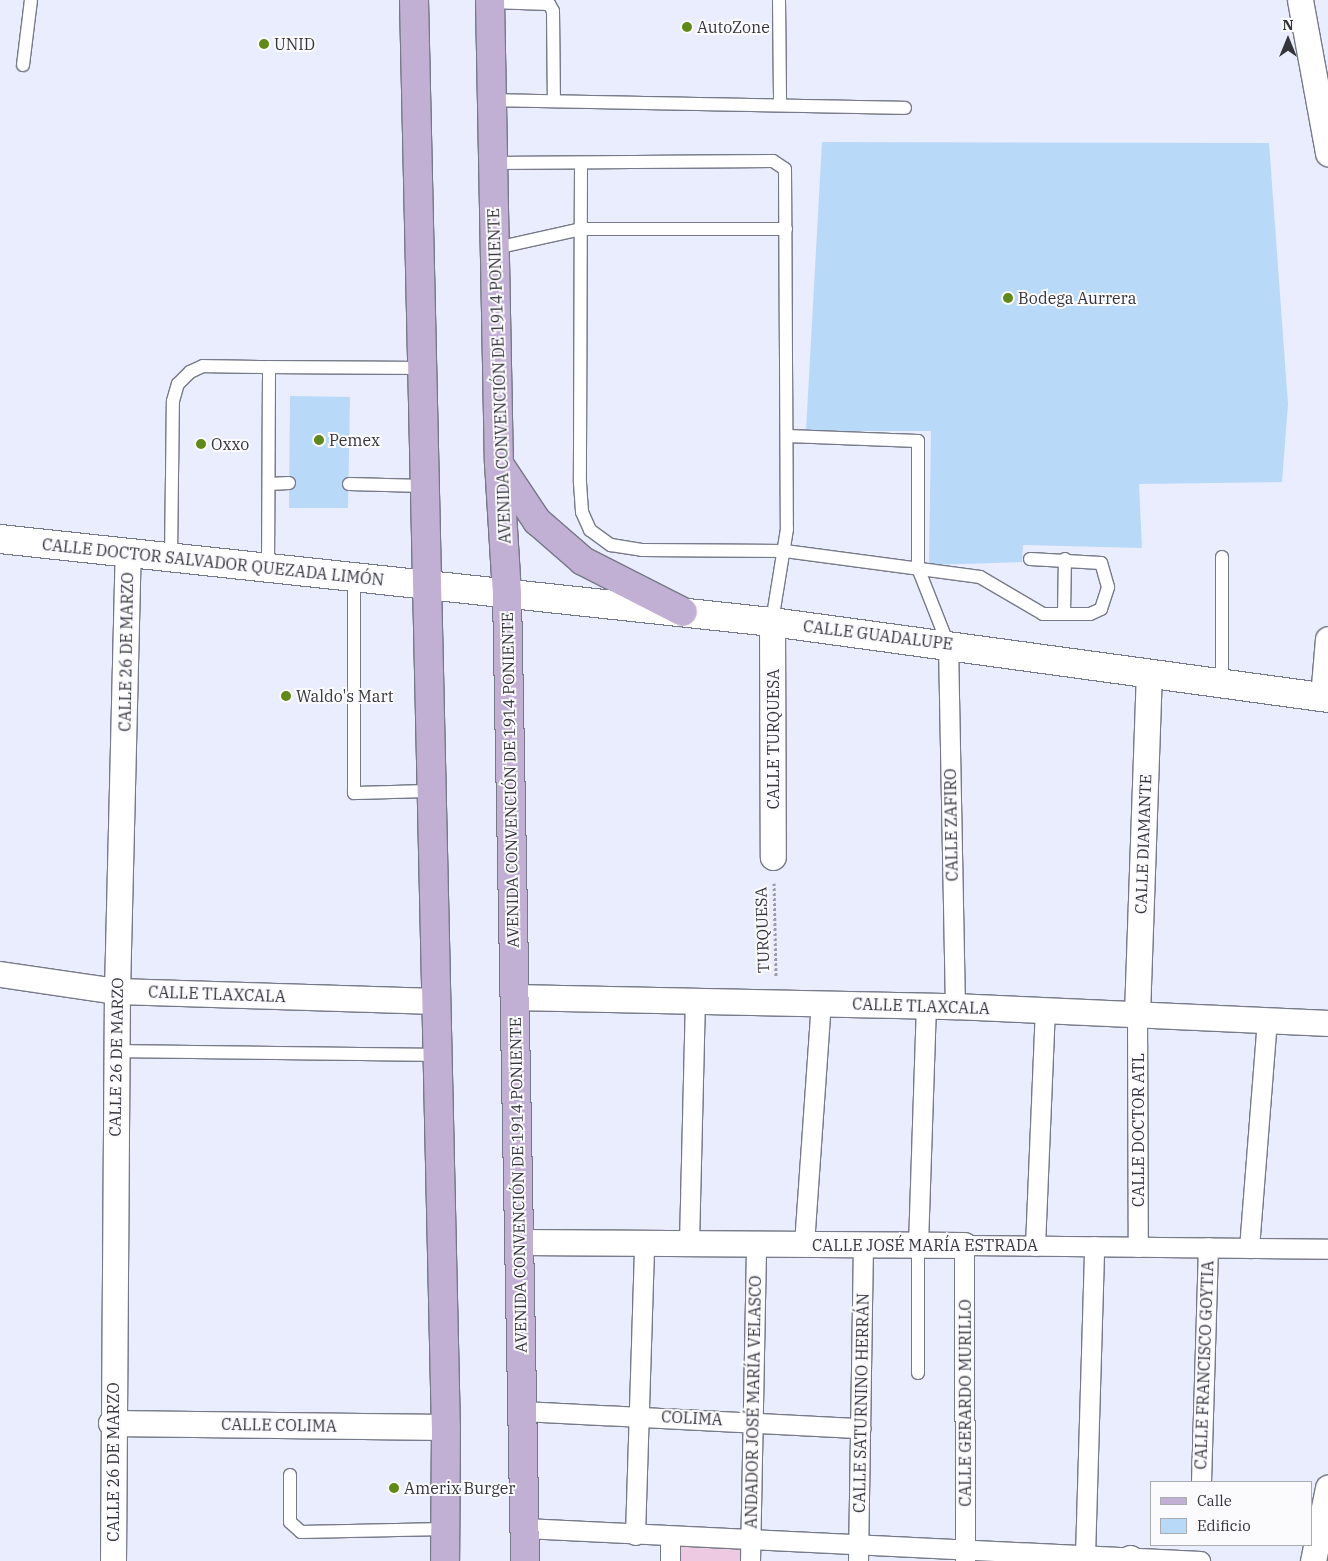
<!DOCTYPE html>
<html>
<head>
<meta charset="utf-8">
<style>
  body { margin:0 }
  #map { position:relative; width:1328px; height:1561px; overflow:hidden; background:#eaedfd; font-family:"IBM Plex Serif",serif }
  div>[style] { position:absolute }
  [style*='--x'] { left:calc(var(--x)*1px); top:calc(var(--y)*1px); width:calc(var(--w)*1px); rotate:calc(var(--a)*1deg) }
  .green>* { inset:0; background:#edc9e2 }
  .building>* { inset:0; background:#b9d9f9 }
  .path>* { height:3px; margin-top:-1.5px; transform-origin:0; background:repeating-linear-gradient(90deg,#9a9ca7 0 2.5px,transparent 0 5px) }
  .roads { filter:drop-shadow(1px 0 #767987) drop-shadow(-1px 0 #767987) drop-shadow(0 1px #767987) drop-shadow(0 -1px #767987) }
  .service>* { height:12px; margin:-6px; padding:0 6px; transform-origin:6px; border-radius:6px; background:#fff }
  .pedestrian>* { height:19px; margin:-9.5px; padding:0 9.5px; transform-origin:9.5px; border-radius:9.5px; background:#fff }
  .minor>* { height:25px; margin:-12.5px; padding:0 12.5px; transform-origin:12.5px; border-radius:12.5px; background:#fff }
  .tertiary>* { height:28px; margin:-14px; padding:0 14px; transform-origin:14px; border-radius:14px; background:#fff }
  .primary>* { height:28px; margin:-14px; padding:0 14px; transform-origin:14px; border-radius:14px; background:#c2afd4 }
  .dots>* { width:14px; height:14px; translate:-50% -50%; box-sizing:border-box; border:2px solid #fbfbfe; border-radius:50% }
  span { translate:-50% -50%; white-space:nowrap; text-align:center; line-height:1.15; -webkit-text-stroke:4px #fbfbfe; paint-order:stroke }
  .poi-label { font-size:16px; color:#34353b }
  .left { translate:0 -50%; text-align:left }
  .street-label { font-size:16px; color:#34353b }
  .legend { position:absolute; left:1150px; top:1481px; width:162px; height:65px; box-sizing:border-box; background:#fbfbfe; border:1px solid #abacb0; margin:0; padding:6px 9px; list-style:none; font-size:15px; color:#34353b }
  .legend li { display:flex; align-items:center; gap:10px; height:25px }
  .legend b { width:25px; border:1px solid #abacb0 }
  .north { position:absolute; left:1263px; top:15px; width:50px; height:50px; -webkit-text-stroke:4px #fbfbfe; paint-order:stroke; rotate:0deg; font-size:14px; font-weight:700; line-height:20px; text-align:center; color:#34353b }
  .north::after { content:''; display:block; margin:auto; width:18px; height:22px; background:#34353b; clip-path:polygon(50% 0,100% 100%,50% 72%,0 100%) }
</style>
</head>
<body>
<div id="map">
  <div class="green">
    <i style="clip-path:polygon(673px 1540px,747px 1543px,747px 1561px,673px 1561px)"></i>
  </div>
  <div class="building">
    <i style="clip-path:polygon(822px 142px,1269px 143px,1288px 404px,1282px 482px,1139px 484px,1142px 548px,1023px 545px,1022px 562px,929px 565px,931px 431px,806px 431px)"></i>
    <i style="clip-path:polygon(290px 396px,350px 397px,348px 508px,289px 508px)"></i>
  </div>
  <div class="path">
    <i style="--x:774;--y:883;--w:94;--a:88.8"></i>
  </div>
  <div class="roads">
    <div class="service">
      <i style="--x:779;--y:0;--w:103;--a:89.4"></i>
      <i style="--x:490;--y:2;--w:59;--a:1.9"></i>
      <i style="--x:549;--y:4;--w:8;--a:60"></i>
      <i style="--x:553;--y:11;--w:89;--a:89.4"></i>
      <i style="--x:23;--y:65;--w:65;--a:-83"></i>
      <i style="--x:491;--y:100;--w:414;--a:1.1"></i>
      <i style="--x:493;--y:163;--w:280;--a:-0.4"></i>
      <i style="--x:773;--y:161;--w:14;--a:34"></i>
      <i style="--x:785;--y:169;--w:360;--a:89.7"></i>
      <i style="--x:787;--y:529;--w:94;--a:99.2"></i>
      <i style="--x:581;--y:165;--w:318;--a:90.2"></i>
      <i style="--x:580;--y:483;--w:29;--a:86"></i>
      <i style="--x:582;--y:512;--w:20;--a:66"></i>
      <i style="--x:590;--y:530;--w:26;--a:36"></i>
      <i style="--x:611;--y:545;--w:31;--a:9"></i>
      <i style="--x:642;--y:550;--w:143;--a:0.4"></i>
      <i style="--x:785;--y:551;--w:197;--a:7.6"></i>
      <i style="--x:980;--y:577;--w:73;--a:30.4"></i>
      <i style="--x:1043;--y:614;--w:47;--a:0"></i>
      <i style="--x:1090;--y:614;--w:12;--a:-24"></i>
      <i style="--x:1101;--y:609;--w:23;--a:-72"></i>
      <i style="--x:1108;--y:587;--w:25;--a:-106"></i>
      <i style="--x:1101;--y:563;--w:71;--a:-176.8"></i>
      <i style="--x:496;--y:248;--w:88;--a:-12.5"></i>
      <i style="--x:582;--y:229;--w:204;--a:0"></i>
      <i style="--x:787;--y:436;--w:131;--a:2.2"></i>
      <i style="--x:918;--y:441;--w:127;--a:90"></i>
      <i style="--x:918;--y:568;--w:82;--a:68.5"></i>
      <i style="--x:269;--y:484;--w:20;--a:-3"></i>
      <i style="--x:349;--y:484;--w:74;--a:1.5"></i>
      <i style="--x:171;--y:557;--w:156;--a:-89.3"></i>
      <i style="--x:173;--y:401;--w:18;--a:-74"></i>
      <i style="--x:178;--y:384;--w:17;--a:-45"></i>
      <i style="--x:190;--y:372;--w:14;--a:-25"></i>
      <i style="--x:203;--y:366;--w:66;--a:0.9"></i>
      <i style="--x:268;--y:566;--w:199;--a:-89.7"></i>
      <i style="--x:269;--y:367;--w:152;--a:0.4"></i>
      <i style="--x:354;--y:577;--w:216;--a:90"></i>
      <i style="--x:354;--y:793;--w:76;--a:-1.5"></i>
      <i style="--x:1064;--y:614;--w:55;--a:-89"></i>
      <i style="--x:1222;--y:684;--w:127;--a:-90"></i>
      <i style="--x:116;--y:1051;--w:321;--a:0.7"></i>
      <i style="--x:918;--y:1245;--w:128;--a:90"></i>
      <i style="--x:290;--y:1475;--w:47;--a:90"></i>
      <i style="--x:290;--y:1522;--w:15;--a:42"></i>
      <i style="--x:301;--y:1532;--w:144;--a:-1.2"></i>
    </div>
    <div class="pedestrian">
      <i style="--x:948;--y:644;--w:362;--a:88.9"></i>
      <i style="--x:1137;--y:1014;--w:233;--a:89.8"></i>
      <i style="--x:689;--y:1243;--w:242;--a:-88.6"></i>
      <i style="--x:804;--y:1244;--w:242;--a:-86"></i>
      <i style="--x:918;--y:1245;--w:239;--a:-88.1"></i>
      <i style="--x:1035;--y:1246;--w:236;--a:-87.6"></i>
      <i style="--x:1249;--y:1248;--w:229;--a:-85.5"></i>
      <i style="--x:522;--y:1411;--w:339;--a:2.9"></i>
      <i style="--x:1201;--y:1482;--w:235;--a:-88.3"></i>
      <i style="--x:524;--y:1528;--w:677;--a:2.79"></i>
      <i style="--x:635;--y:1535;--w:292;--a:-88.2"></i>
      <i style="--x:1085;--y:1556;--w:310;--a:-88.3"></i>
      <i style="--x:670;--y:1561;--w:25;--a:-90"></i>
      <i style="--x:750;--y:1561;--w:317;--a:-88.9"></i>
      <i style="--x:858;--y:1561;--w:316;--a:-89.1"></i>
      <i style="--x:965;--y:1561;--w:316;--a:-90.2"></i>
      <i style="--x:964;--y:1245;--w:364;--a:0.6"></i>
    </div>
    <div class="minor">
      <i style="--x:1300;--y:0;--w:156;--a:79.6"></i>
      <i style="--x:772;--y:622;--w:235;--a:89.8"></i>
      <i style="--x:1323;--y:697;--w:58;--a:-85.1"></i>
      <i style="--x:0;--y:974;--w:118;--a:8.3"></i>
      <i style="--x:117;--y:991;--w:319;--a:1.8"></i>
      <i style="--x:514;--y:997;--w:441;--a:1.2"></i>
      <i style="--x:955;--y:1006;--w:373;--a:2.6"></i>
      <i style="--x:1137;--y:1014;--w:340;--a:-88"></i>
      <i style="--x:521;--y:1242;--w:443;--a:0.4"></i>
      <i style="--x:111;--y:1423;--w:335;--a:0.7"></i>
      <i style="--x:113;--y:1561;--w:570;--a:-89.6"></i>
      <i style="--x:117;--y:991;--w:438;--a:-88.6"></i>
      <i style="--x:1130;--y:1561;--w:3;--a:-90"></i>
      <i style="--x:1313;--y:1561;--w:75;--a:-78.4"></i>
    </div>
    <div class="tertiary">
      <i style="--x:0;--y:539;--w:776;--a:6.14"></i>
      <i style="--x:772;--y:622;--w:561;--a:7.78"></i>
    </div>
    <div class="primary">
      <i style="--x:414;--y:0;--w:1427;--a:88.72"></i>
      <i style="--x:446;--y:1427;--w:134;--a:90.4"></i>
      <i style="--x:490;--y:0;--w:463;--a:88.9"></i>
      <i style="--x:499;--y:463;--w:131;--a:86.5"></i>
      <i style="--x:507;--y:594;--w:967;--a:88.93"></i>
      <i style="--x:499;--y:464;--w:69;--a:56.3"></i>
      <i style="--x:537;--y:521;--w:61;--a:41"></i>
      <i style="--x:583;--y:561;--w:112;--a:27"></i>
    </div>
  </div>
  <div class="dots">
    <i style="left:687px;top:27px;background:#608a17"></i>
    <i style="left:264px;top:44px;background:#608a17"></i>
    <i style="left:1008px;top:298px;background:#608a17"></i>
    <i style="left:319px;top:440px;background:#608a17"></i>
    <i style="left:201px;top:444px;background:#608a17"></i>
    <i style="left:286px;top:696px;background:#608a17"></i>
    <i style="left:394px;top:1488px;background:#608a17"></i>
  </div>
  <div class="poi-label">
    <span class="left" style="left:697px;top:27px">AutoZone</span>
    <span class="left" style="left:274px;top:44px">UNID</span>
    <span class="left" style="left:1018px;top:298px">Bodega Aurrera</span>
    <span class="left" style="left:329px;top:440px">Pemex</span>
    <span class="left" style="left:211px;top:444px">Oxxo</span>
    <span class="left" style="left:296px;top:696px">Waldo's Mart</span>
    <span class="left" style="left:404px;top:1488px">Amerix Burger</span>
  </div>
  <div class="street-label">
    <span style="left:499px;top:376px;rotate:-92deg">AVENIDA CONVENCIÓN DE 1914 PONIENTE</span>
    <span style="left:213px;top:562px;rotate:6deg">CALLE DOCTOR SALVADOR QUEZADA LIMÓN</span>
    <span style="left:878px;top:635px;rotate:7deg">CALLE GUADALUPE</span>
    <span style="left:126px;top:652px;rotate:-89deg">CALLE 26 DE MARZO</span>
    <span style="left:773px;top:739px;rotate:-90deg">CALLE TURQUESA</span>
    <span style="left:510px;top:780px;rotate:-91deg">AVENIDA CONVENCIÓN DE 1914 PONIENTE</span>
    <span style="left:951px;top:825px;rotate:-91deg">CALLE ZAFIRO</span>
    <span style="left:1143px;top:844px;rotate:-88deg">CALLE DIAMANTE</span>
    <span style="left:762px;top:930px;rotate:-92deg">TURQUESA</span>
    <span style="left:217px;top:994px;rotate:2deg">CALLE TLAXCALA</span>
    <span style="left:921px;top:1006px;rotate:2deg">CALLE TLAXCALA</span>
    <span style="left:116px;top:1057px;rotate:-89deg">CALLE 26 DE MARZO</span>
    <span style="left:1138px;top:1130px;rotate:-90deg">CALLE DOCTOR ATL</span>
    <span style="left:518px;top:1185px;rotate:-91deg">AVENIDA CONVENCIÓN DE 1914 PONIENTE</span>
    <span style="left:925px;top:1245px">CALLE JOSÉ MARÍA ESTRADA</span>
    <span style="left:1204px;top:1365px;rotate:-88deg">CALLE FRANCISCO GOYTIA</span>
    <span style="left:753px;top:1402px;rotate:-89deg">ANDADOR JOSÉ MARÍA VELASCO</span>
    <span style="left:861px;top:1403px;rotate:-89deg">CALLE SATURNINO HERRÁN</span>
    <span style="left:965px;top:1403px;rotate:-90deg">CALLE GERARDO MURILLO</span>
    <span style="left:692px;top:1418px;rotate:3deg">COLIMA</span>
    <span style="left:279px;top:1425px;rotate:1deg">CALLE COLIMA</span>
    <span style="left:113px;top:1462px;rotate:-90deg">CALLE 26 DE MARZO</span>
  </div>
  <ul class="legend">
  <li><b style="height:6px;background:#c2afd4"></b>Calle</li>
  <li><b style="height:14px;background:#b9d9f9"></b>Edificio</li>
  </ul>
  <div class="north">N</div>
</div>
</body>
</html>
